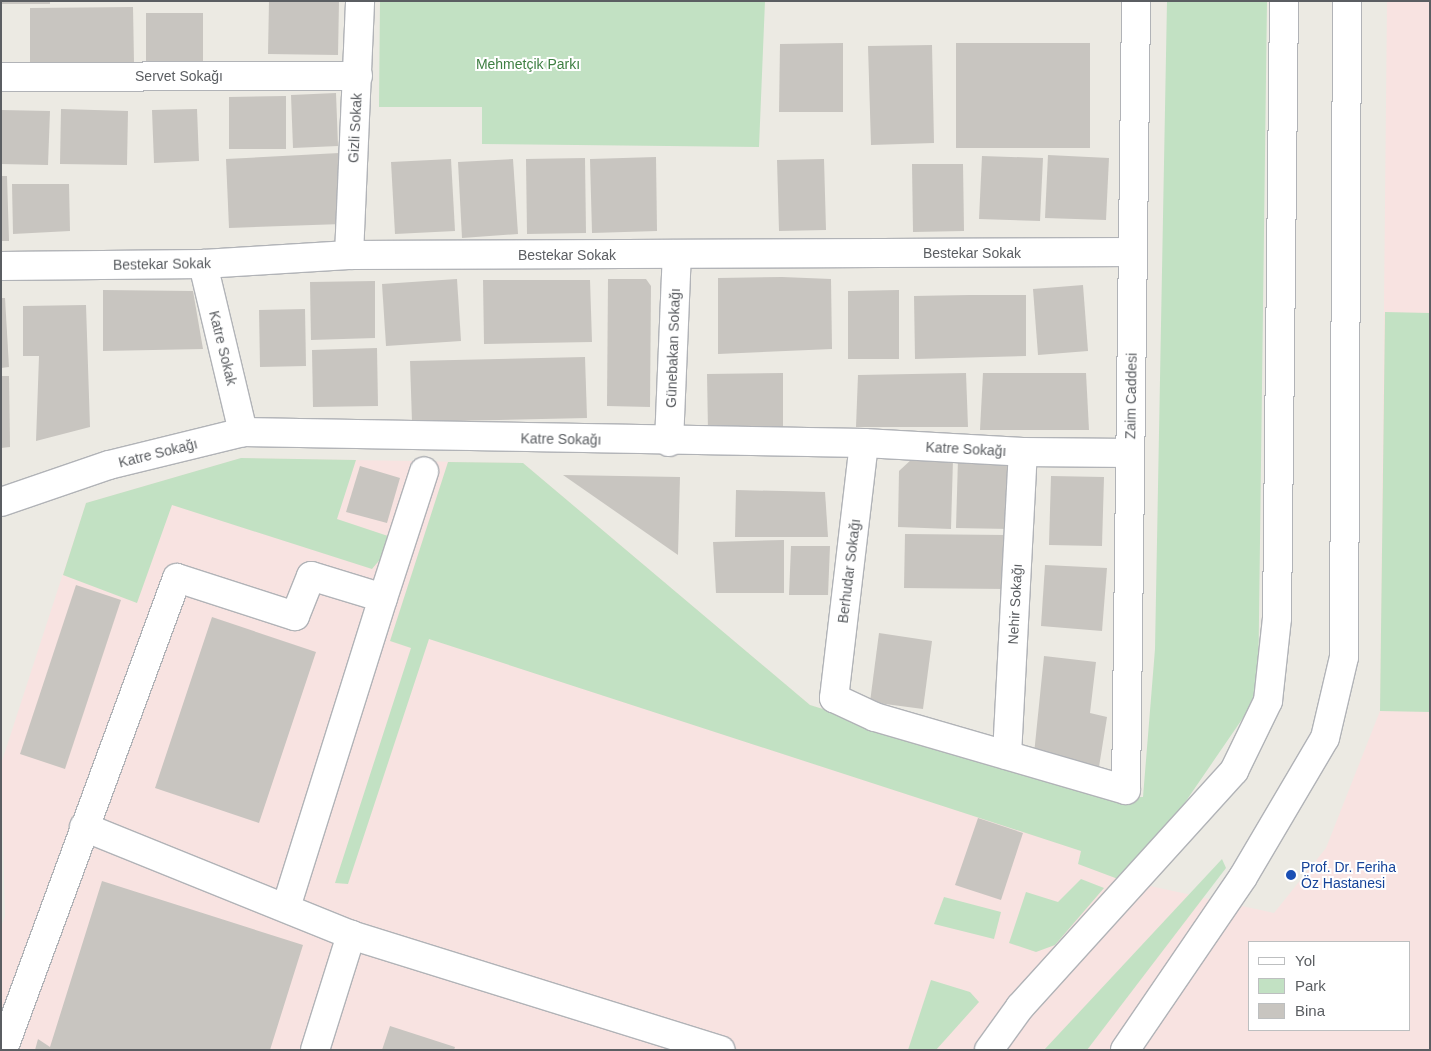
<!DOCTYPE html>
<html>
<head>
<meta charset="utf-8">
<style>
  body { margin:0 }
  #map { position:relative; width:1431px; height:1051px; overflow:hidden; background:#eceae3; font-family:Arial,sans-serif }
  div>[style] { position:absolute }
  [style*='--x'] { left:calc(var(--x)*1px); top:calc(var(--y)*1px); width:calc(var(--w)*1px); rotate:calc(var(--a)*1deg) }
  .medical>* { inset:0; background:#f8e3e1 }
  .green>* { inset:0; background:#c2e1c3 }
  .building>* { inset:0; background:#c8c5c0 }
  .roads { filter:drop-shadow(1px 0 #b1b3b7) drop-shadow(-1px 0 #b1b3b7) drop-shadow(0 1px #b1b3b7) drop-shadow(0 -1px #b1b3b7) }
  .minor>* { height:28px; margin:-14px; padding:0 14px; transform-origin:14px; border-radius:14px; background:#fff }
  .dots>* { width:14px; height:14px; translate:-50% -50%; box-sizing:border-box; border:2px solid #fff; border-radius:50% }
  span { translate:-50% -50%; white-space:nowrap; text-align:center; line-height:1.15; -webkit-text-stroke:4px #fff; paint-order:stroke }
  .park-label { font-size:14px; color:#3e7f42 }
  .street-label { font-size:14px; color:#5b5e62 }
  .transit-label { font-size:14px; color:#164399 }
  .left { translate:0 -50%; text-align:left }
  .frame { position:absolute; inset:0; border:2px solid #5b5e62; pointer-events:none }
  .legend { position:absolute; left:1248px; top:941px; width:162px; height:90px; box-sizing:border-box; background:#fff; border:1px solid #bdbfc0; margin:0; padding:6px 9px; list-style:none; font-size:15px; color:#5b5e62 }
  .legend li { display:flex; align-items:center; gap:10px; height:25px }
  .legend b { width:25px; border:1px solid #bdbfc0 }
</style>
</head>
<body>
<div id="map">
  <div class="medical">
    <i style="clip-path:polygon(evenodd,1387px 1px,1430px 1px,1430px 1050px,1px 1050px,1px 927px,5px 916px,1px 764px,86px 503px,241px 458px,523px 463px,810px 705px,1110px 798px,1118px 879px,1274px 913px,1326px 848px,1380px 711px,1387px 1px,1250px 942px,1410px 942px,1410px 1030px,1250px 1030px,1250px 942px)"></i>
  </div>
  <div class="green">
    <i style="clip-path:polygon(380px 1px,765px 1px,759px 147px,482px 144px,482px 107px,379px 107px)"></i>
    <i style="clip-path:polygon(1167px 1px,1267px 1px,1258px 696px,1173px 820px,1118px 879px,1078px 864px,1081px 851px,429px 639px,348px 884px,335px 883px,411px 648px,390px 641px,448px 462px,523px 463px,810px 705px,1110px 798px,1143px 797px,1155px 649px)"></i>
    <i style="clip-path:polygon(1385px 312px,1430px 313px,1430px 712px,1380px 711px)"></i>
    <i style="clip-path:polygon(241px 458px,356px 460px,337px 519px,391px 537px,388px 550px,372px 569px,172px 505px,137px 603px,63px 575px,86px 503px)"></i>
    <i style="clip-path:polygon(1222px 859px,1226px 868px,1087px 1050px,1044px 1050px)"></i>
    <i style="clip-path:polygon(1081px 879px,1104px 888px,1055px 945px,1036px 952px,1009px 943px,1026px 892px,1058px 902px)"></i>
    <i style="clip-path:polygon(944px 897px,1001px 912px,994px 939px,934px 924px)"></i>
    <i style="clip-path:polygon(931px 980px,970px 992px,979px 1002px,936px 1050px,908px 1050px)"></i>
  </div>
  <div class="building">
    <i style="clip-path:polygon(1px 1px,50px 1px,50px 4px,1px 4px)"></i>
    <i style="clip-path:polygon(269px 1px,339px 1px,338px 55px,268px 54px)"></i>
    <i style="clip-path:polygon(133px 7px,134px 63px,30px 63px,30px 8px)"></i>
    <i style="clip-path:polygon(146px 13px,203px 13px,203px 65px,146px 65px)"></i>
    <i style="clip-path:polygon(843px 43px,843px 112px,779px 112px,780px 44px)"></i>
    <i style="clip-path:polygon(956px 43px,1090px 43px,1090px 148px,956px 148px)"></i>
    <i style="clip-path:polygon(932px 45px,934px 143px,871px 145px,868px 46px)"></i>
    <i style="clip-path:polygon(336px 93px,338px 146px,293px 148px,291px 95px)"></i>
    <i style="clip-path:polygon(286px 96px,286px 149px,229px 149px,229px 97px)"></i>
    <i style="clip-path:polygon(61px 109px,128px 111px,127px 165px,60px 164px)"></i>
    <i style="clip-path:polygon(197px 109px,199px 161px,154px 163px,152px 110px)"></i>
    <i style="clip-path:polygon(1px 110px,50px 111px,48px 165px,1px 164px)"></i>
    <i style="clip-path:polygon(339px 153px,342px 224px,229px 228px,226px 159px)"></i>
    <i style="clip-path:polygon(1048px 155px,1109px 158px,1106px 220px,1045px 218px)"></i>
    <i style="clip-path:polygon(982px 156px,1043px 158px,1040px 221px,979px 219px)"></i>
    <i style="clip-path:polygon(656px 157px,657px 231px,592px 233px,590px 159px)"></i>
    <i style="clip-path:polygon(585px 158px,586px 233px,527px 234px,526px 159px)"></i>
    <i style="clip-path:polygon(451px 159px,455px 231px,395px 234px,391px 162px)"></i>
    <i style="clip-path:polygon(513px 159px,518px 234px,462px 238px,458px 162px)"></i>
    <i style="clip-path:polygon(824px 159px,826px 230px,779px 231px,777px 160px)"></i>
    <i style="clip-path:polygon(912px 164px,963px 164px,964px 231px,913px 232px)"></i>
    <i style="clip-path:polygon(1px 176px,7px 176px,9px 241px,1px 241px)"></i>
    <i style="clip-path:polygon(12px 184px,69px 184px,70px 231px,13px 234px)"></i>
    <i style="clip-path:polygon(782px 277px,831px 279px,832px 349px,718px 354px,718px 278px)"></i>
    <i style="clip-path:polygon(457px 279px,461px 341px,386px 346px,382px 284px)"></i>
    <i style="clip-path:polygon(608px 279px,646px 279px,651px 286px,650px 407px,607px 406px)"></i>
    <i style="clip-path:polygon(483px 280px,590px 280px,592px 342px,484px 344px)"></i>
    <i style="clip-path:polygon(375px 281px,375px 338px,311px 340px,310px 282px)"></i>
    <i style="clip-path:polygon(1083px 285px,1088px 351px,1038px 355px,1033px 289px)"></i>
    <i style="clip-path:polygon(103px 290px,193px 291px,203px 349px,103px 351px)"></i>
    <i style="clip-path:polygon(899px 290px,899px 359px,848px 359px,848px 291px)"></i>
    <i style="clip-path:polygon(969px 295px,1026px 295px,1026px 356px,915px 359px,914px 296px)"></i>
    <i style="clip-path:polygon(1px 298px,5px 298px,9px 367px,1px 368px)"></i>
    <i style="clip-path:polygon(86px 305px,90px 427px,36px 441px,39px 356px,23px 356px,23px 306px)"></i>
    <i style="clip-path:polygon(305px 309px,306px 366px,260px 367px,259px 310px)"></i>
    <i style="clip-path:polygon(377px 348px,378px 406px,313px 407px,312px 350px)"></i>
    <i style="clip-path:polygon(585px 357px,587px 418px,412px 422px,410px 361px)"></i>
    <i style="clip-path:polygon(783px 373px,783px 430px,708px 431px,707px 374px)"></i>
    <i style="clip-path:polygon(966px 373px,968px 427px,856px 427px,858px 375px)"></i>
    <i style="clip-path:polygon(983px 373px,1086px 373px,1089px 430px,980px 430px)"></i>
    <i style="clip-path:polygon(1px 376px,9px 376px,10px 447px,1px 448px)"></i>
    <i style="clip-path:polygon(913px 458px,953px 459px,951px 529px,898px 527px,899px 471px)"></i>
    <i style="clip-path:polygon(958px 459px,1011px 460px,1010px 529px,956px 528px)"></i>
    <i style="clip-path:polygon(360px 466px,400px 478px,387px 523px,346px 512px)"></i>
    <i style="clip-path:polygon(563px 475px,680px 477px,678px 555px)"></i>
    <i style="clip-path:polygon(1051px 476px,1104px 477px,1102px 546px,1049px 545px)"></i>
    <i style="clip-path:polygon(736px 490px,825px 492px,828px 537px,735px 537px)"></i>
    <i style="clip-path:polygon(905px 534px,1006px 535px,1005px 589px,904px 588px)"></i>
    <i style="clip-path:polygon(784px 540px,784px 593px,716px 593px,713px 542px)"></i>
    <i style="clip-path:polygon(791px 546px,830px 546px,828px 595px,789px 595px)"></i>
    <i style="clip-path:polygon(1045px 565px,1107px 568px,1102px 631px,1041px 626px)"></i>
    <i style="clip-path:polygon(76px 585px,121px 600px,65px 769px,20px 754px)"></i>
    <i style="clip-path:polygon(212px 617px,316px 652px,259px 823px,155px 788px)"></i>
    <i style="clip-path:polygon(879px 633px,932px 641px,923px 709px,870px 702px)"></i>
    <i style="clip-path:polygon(1044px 656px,1096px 662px,1090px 713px,1107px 717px,1099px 767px,1034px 754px)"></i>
    <i style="clip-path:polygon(978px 818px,1023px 833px,1001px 900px,955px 885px)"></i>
    <i style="clip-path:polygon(102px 881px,303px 945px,270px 1050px,35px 1050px,38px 1039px,50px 1047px)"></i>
    <i style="clip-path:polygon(390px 1026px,455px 1047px,454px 1050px,382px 1050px)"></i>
  </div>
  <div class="roads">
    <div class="minor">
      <i style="--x:1;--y:77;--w:357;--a:-0.2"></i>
      <i style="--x:349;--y:255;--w:254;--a:-87.5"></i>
      <i style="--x:203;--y:264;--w:173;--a:76.6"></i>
      <i style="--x:1;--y:266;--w:202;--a:-0.6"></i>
      <i style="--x:203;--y:264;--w:146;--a:-3.5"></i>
      <i style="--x:349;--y:255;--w:784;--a:-0.22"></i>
      <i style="--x:669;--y:442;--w:188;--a:-87.6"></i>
      <i style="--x:864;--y:443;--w:257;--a:96.7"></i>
      <i style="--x:834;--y:698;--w:45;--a:24.9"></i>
      <i style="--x:875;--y:717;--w:261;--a:16.2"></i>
      <i style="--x:1126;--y:790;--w:789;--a:-89.27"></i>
      <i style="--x:1;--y:502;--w:114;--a:-18.9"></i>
      <i style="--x:109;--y:465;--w:138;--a:-13.8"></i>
      <i style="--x:243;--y:432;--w:621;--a:1.01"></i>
      <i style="--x:864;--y:443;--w:159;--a:3.2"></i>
      <i style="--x:1023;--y:452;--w:107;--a:0.5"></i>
      <i style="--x:383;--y:598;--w:133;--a:-72"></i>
      <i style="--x:1007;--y:755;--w:303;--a:-87"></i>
      <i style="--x:84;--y:827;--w:288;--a:22"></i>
      <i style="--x:351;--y:935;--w:387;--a:17.3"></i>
      <i style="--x:3;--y:1050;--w:503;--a:-69.76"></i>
      <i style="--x:177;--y:578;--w:124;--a:17.9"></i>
      <i style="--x:295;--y:616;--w:43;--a:-68.2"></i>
      <i style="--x:311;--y:576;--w:75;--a:17"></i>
      <i style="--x:383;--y:598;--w:324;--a:107.4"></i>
      <i style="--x:315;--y:1050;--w:121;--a:-72.6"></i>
      <i style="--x:989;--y:1050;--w:53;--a:-54.2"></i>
      <i style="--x:1020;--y:1007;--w:319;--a:-47.8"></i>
      <i style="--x:1234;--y:771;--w:78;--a:-64.1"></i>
      <i style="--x:1268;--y:701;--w:83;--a:-83.8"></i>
      <i style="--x:1277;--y:618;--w:617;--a:-89.35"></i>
      <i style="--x:1125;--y:1050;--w:209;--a:-55.7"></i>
      <i style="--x:1243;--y:877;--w:161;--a:-59.5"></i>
      <i style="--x:1325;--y:738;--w:83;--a:-76.8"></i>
      <i style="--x:1344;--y:657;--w:656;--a:-89.74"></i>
    </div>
  </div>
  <div class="dots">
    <i style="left:1291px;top:875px;background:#1a4fb4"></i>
  </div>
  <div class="park-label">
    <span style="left:528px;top:64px">Mehmetçik Parkı</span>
  </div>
  <div class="street-label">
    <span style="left:179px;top:76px">Servet Sokağı</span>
    <span style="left:355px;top:128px;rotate:-87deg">Gizli Sokak</span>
    <span style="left:972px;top:253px">Bestekar Sokak</span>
    <span style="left:567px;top:255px">Bestekar Sokak</span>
    <span style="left:162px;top:264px;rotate:-1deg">Bestekar Sokak</span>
    <span style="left:223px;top:348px;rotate:76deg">Katre Sokak</span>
    <span style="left:673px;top:348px;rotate:-88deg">Günebakan Sokağı</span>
    <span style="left:1131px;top:396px;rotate:-89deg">Zaim Caddesi</span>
    <span style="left:561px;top:439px;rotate:1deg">Katre Sokağı</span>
    <span style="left:966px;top:449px;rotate:3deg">Katre Sokağı</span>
    <span style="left:158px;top:453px;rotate:-14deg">Katre Sokağı</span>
    <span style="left:849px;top:571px;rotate:-83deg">Berhudar Sokağı</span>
    <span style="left:1015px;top:604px;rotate:-87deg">Nehir Sokağı</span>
  </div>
  <div class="transit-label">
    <span class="left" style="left:1301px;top:875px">Prof. Dr. Feriha<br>Öz Hastanesi</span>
  </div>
  <div class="frame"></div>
  <ul class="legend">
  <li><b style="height:6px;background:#fff"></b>Yol</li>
  <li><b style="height:14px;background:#c2e1c3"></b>Park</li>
  <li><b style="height:14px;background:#c8c5c0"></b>Bina</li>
  </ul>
</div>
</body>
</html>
